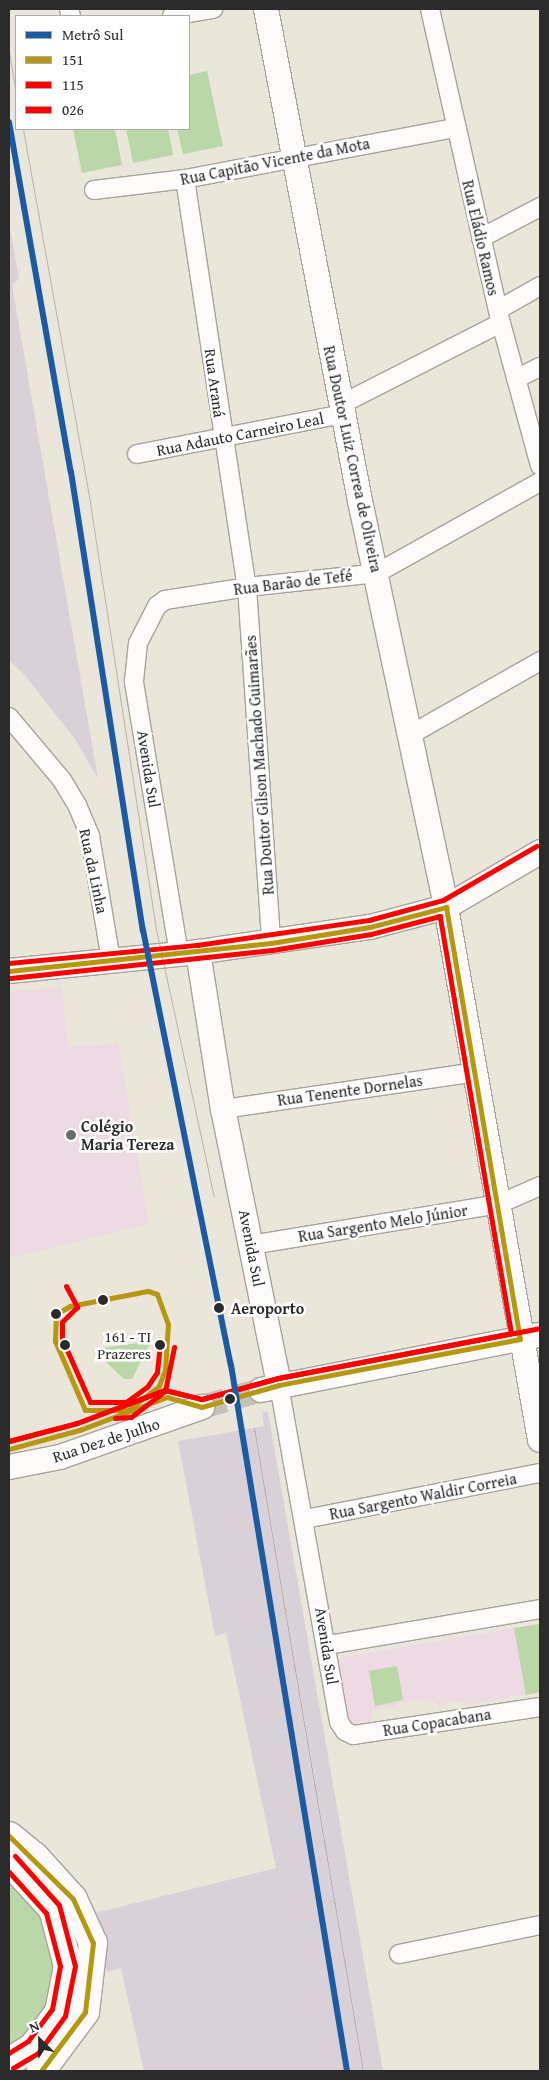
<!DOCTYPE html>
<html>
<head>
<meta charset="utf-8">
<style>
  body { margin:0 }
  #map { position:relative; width:549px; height:2080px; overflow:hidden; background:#ebe6da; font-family:"Gentium Book Plus",serif }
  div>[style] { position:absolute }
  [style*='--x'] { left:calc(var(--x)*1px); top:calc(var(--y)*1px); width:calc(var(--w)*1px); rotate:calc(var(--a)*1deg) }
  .built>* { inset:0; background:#eddae2 }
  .industrial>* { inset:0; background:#dad0d7 }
  .green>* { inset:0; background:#bad7a8 }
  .secondary-tunnel>* { height:24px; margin-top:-12px; transform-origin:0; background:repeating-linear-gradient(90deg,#c5c1b7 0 24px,transparent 0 36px) }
  .roads { filter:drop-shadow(1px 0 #a6a39c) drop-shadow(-1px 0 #a6a39c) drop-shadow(0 1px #a6a39c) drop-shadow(0 -1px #a6a39c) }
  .street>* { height:18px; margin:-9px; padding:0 9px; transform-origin:9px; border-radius:9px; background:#fcfbf9 }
  .secondary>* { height:24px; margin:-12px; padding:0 12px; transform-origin:12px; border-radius:12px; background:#fcfbf9 }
  .highway>* { height:28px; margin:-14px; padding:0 14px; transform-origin:14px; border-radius:14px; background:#fcfbf9 }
  .tram>* { height:1px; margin:-0.5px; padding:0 0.5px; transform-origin:0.5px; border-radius:0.5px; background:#b4b3b1 }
  .bus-1>* { height:5px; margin:-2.5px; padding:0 2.5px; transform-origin:2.5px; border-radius:2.5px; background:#b5980f }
  .bus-2>* { height:5px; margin:-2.5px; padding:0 2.5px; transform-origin:2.5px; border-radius:2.5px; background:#f00 }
  .bus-3>* { height:5px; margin:-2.5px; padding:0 2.5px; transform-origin:2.5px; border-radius:2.5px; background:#f00 }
  .metro-1>* { height:6px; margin:-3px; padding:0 3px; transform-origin:3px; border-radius:3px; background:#1a5ba3 }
  .dots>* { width:14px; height:14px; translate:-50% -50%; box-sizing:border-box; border:2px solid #fff; border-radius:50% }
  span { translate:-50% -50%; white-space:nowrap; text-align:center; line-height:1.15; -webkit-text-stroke:5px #fff; paint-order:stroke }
  .bus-label { font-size:15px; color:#2b2b2b }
  .right { translate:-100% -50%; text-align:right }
  .street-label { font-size:16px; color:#2b2b2b }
  .poi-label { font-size:16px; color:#2b2b2b; font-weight:700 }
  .left { translate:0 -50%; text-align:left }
  .stop-label { font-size:16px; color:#2b2b2b; font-weight:700 }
  .frame { position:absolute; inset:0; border:10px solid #2b2b2b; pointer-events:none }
  .legend { position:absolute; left:15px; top:15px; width:175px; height:115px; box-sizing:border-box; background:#fff; border:1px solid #aaa; margin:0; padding:6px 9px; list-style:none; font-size:15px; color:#2b2b2b }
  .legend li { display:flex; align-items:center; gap:10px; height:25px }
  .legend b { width:25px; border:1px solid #aaa }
  .north { position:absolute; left:15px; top:2015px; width:50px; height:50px; -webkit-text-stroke:4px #fff; paint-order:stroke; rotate:337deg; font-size:14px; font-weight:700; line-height:20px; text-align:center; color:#2b2b2b }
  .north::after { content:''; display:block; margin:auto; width:18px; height:22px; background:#2b2b2b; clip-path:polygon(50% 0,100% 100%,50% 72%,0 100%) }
</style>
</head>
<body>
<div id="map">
  <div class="built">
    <i style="clip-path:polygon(62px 987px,68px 1047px,118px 1044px,149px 1223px,9px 1258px,9px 992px)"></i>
    <i style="clip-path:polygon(540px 1624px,540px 1692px,466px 1705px,459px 1701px,447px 1702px,442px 1708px,428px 1698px,399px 1703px,395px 1709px,382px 1706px,379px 1712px,372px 1710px,372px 1720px,350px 1724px,338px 1658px)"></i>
  </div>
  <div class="industrial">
    <i style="clip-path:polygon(9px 222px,19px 279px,12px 285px,98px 779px,75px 739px,23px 673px,9px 661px)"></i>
    <i style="clip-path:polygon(262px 1411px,268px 1412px,383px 2071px,144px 2071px,121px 1968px,107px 1972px,95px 1913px,276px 1868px,226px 1633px,215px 1636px,178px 1441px,264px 1426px)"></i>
  </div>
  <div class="green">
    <i style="clip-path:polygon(207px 71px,223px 146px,183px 154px,177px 129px,189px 129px,189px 75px)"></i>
    <i style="clip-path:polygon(73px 129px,115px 129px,122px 165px,82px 173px)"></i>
    <i style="clip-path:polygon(126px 129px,168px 129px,173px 155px,133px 163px)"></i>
    <i style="clip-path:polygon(151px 1341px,132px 1379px,124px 1379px,96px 1353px,96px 1349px)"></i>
    <i style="clip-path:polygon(540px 1624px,540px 1692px,526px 1695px,514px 1628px)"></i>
    <i style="clip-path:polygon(397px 1666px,403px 1700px,375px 1706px,369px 1671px)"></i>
    <i style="clip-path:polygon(9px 1872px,33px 1897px,57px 1948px,53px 2001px,9px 2071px)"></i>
  </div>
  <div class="secondary-tunnel">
    <i style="--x:202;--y:1407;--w:61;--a:-16.1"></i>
  </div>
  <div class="roads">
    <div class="street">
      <i style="--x:69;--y:9;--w:7;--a:74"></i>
      <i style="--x:430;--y:9;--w:322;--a:77.3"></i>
      <i style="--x:501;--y:323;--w:148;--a:74.7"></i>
      <i style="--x:172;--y:16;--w:42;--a:-9.7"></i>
      <i style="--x:185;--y:179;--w:413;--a:81.4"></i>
      <i style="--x:247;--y:587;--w:357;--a:86.1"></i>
      <i style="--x:94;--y:190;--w:92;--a:-6.9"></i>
      <i style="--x:185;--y:179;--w:275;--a:-10.7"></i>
      <i style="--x:481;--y:238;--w:67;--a:-27.7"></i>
      <i style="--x:498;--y:310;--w:48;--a:-29.7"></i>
      <i style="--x:516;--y:379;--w:27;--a:-27"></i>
      <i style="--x:342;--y:404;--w:178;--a:-27"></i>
      <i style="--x:137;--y:454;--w:210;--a:-11"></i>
      <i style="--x:9;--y:717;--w:82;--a:49.9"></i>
      <i style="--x:62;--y:780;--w:29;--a:59"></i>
      <i style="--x:77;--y:805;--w:34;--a:67"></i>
      <i style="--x:90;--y:836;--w:126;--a:80.4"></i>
      <i style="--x:410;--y:735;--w:150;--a:-29.6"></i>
      <i style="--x:179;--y:954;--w:277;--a:-99.4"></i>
      <i style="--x:134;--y:681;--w:38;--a:-84"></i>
      <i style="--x:138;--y:643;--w:42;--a:-62.8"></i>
      <i style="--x:157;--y:606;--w:10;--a:-37"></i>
      <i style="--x:165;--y:600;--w:83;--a:-9"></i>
      <i style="--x:247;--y:587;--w:131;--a:-6.1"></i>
      <i style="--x:377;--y:573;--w:187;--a:-29.2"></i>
      <i style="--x:223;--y:1109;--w:256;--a:-8.3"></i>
      <i style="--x:251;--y:1245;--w:251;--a:-9.4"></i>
      <i style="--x:499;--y:1204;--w:45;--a:-23.7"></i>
      <i style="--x:279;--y:1385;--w:342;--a:79.9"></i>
      <i style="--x:339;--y:1722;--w:11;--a:56"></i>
      <i style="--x:345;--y:1731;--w:9;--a:27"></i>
      <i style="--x:353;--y:1735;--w:189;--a:-8.5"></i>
      <i style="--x:305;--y:1519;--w:239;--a:-11.1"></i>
      <i style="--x:328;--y:1645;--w:215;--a:-9.6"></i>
      <i style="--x:399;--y:1954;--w:144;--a:-11.6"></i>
    </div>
    <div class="secondary">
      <i style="--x:266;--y:9;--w:501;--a:79.18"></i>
      <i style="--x:360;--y:501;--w:415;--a:78"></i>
      <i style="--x:446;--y:907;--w:541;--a:80"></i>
      <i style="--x:198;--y:952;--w:159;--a:81"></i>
      <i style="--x:223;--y:1109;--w:282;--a:78.5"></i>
      <i style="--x:9;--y:971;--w:190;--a:-5.7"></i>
      <i style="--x:198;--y:952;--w:174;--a:-8.3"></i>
      <i style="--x:370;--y:927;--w:79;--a:-14.7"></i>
      <i style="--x:446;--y:907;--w:109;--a:-30.3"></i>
      <i style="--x:261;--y:1390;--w:284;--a:-11.2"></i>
      <i style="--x:9;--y:1467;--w:52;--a:-11.1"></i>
      <i style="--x:60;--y:1457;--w:151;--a:-19.4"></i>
    </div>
    <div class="highway">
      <i style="--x:9;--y:1836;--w:32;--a:39"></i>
      <i style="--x:34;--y:1856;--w:58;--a:47.8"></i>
      <i style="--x:73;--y:1899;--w:48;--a:65.6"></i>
      <i style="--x:93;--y:1943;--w:69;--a:96.6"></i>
      <i style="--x:85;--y:2012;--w:74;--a:126.7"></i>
      <i style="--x:9;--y:1861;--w:65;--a:47.5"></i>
      <i style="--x:53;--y:1909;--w:59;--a:75.3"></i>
      <i style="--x:68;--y:1966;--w:47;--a:101.1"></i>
      <i style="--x:59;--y:2012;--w:44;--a:126.6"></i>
      <i style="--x:33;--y:2047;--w:28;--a:148"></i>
    </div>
  </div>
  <div class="tram">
    <i style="--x:9;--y:52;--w:43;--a:80.5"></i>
    <i style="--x:23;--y:129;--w:380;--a:79.8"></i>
    <i style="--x:90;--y:503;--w:431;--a:81.2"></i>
    <i style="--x:156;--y:929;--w:274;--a:77.8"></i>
    <i style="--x:254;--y:1428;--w:652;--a:80.38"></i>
  </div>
  <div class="bus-1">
    <i style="--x:9;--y:971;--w:263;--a:-6.1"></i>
    <i style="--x:271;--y:943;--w:100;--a:-9.2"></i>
    <i style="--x:370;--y:927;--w:79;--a:-14.7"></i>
    <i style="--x:446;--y:907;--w:438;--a:80.3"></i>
    <i style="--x:520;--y:1339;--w:245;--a:169.2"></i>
    <i style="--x:279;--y:1385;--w:80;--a:164.1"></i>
    <i style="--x:202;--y:1407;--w:36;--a:-164"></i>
    <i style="--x:167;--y:1397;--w:94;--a:159.4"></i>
    <i style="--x:79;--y:1430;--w:73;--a:164.8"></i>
    <i style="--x:148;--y:1291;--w:9;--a:18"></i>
    <i style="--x:157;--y:1294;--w:32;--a:70"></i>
    <i style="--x:168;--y:1324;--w:46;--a:93.7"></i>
    <i style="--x:165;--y:1370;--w:17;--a:111"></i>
    <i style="--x:159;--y:1386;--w:39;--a:142"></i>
    <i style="--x:128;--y:1410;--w:43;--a:180"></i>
    <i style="--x:85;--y:1410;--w:75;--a:-113.5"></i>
    <i style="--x:55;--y:1341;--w:27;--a:-88"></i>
    <i style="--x:56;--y:1314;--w:16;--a:-30"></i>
    <i style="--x:70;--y:1306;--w:79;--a:-10.9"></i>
    <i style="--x:9;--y:1836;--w:90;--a:44.5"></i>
    <i style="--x:73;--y:1899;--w:48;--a:65.6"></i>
    <i style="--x:93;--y:1943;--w:69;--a:96.6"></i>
    <i style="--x:85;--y:2012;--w:74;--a:126.7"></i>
  </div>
  <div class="bus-2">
    <i style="--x:115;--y:1418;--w:16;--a:-4"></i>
    <i style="--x:131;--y:1417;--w:43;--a:-37.4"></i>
    <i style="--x:165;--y:1391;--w:45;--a:-78.4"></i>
    <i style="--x:9;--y:1441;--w:70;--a:-14.8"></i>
    <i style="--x:77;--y:1423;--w:94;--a:-20.6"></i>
    <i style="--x:165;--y:1390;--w:38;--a:14"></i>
    <i style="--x:202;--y:1399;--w:79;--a:-15.4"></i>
    <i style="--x:278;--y:1378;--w:237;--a:-10.9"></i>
    <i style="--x:511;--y:1333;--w:423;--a:-99.7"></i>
    <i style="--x:440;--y:916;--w:71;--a:165.4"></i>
    <i style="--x:371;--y:934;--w:100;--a:170.8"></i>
    <i style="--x:272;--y:950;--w:263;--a:173.9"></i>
    <i style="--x:9;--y:1872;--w:55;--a:47.9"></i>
    <i style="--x:46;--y:1913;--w:55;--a:75.2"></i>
    <i style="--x:60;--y:1966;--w:44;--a:100.5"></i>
    <i style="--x:52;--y:2009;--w:40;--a:127"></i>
    <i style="--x:28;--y:2041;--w:22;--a:148"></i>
  </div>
  <div class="bus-3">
    <i style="--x:9;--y:963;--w:189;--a:-5.5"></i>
    <i style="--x:197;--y:945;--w:174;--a:-8.3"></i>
    <i style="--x:369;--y:920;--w:77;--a:-15.1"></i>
    <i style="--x:443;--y:900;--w:108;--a:-30.1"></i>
    <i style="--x:66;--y:1286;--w:24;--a:62"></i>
    <i style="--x:77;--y:1307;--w:21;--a:135"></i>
    <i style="--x:62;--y:1322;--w:17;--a:90"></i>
    <i style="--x:62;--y:1339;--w:69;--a:66"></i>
    <i style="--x:90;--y:1402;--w:36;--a:0"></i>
    <i style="--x:126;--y:1402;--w:26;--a:-36"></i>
    <i style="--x:147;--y:1387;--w:18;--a:-56"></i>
    <i style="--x:157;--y:1372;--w:27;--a:-84"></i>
    <i style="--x:9;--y:1441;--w:70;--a:-14.8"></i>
    <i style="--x:77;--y:1423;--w:94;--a:-20.6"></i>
    <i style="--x:165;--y:1390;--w:38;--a:14"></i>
    <i style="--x:202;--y:1399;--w:79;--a:-15.4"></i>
    <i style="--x:278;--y:1378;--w:266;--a:-10.8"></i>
    <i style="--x:13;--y:2068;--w:29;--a:-31"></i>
    <i style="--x:38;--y:2053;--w:46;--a:-53.9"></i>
    <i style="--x:65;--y:2016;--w:51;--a:-78.7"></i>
    <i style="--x:75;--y:1966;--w:63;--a:-104.7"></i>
    <i style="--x:59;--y:1905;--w:66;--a:-131.9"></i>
  </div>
  <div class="metro-1">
    <i style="--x:9;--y:122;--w:355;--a:80"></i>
    <i style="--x:71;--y:472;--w:464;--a:81.1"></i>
    <i style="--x:143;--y:930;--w:444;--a:78.6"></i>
    <i style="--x:231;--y:1365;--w:715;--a:80.67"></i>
  </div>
  <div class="dots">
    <i style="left:71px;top:1135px;background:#6e6c68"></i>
    <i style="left:103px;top:1300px;background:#2b2b2b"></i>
    <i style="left:219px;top:1308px;background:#2b2b2b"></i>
    <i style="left:56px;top:1314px;background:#2b2b2b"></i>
    <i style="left:65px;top:1345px;background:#2b2b2b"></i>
    <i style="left:160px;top:1345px;background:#2b2b2b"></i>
    <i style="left:230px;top:1399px;background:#2b2b2b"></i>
  </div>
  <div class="bus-label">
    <span class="right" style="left:151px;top:1345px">161 - TI<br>Prazeres</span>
  </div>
  <div class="street-label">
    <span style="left:275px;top:161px;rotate:-11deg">Rua Capitão Vicente da Mota</span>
    <span style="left:481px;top:238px;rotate:77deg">Rua Eládio Ramos</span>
    <span style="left:215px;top:383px;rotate:82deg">Rua Araná</span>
    <span style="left:240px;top:434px;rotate:-11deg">Rua Adauto Carneiro Leal</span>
    <span style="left:353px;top:459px;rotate:78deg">Rua Doutor Luiz Correa de Oliveira</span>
    <span style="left:293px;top:582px;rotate:-7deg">Rua Barão de Tefé</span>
    <span style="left:259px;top:765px;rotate:-94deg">Rua Doutor Gilson Machado Guimarães</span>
    <span style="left:149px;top:769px;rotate:81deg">Avenida Sul</span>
    <span style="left:94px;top:871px;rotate:78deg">Rua da Linha</span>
    <span style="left:350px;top:1090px;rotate:-8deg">Rua Tenente Dornelas</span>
    <span style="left:383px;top:1223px;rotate:-9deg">Rua Sargento Melo Júnior</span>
    <span style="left:252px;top:1248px;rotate:79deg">Avenida Sul</span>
    <span style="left:106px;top:1440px;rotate:-18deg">Rua Dez de Julho</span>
    <span style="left:423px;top:1496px;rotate:-11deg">Rua Sargento Waldir Correia</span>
    <span style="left:327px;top:1646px;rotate:81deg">Avenida Sul</span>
    <span style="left:437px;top:1722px;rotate:-9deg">Rua Copacabana</span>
  </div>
  <div class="poi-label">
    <span class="left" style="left:81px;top:1135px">Colégio<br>Maria Tereza</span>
  </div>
  <div class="stop-label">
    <span class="left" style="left:231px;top:1308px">Aeroporto</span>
  </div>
  <div class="frame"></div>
  <ul class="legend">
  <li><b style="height:6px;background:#1a5ba3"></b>Metrô Sul</li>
  <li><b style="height:6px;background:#b5980f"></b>151</li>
  <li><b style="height:6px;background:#f00"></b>115</li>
  <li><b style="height:6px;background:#f00"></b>026</li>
  </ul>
  <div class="north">N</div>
</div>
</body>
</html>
